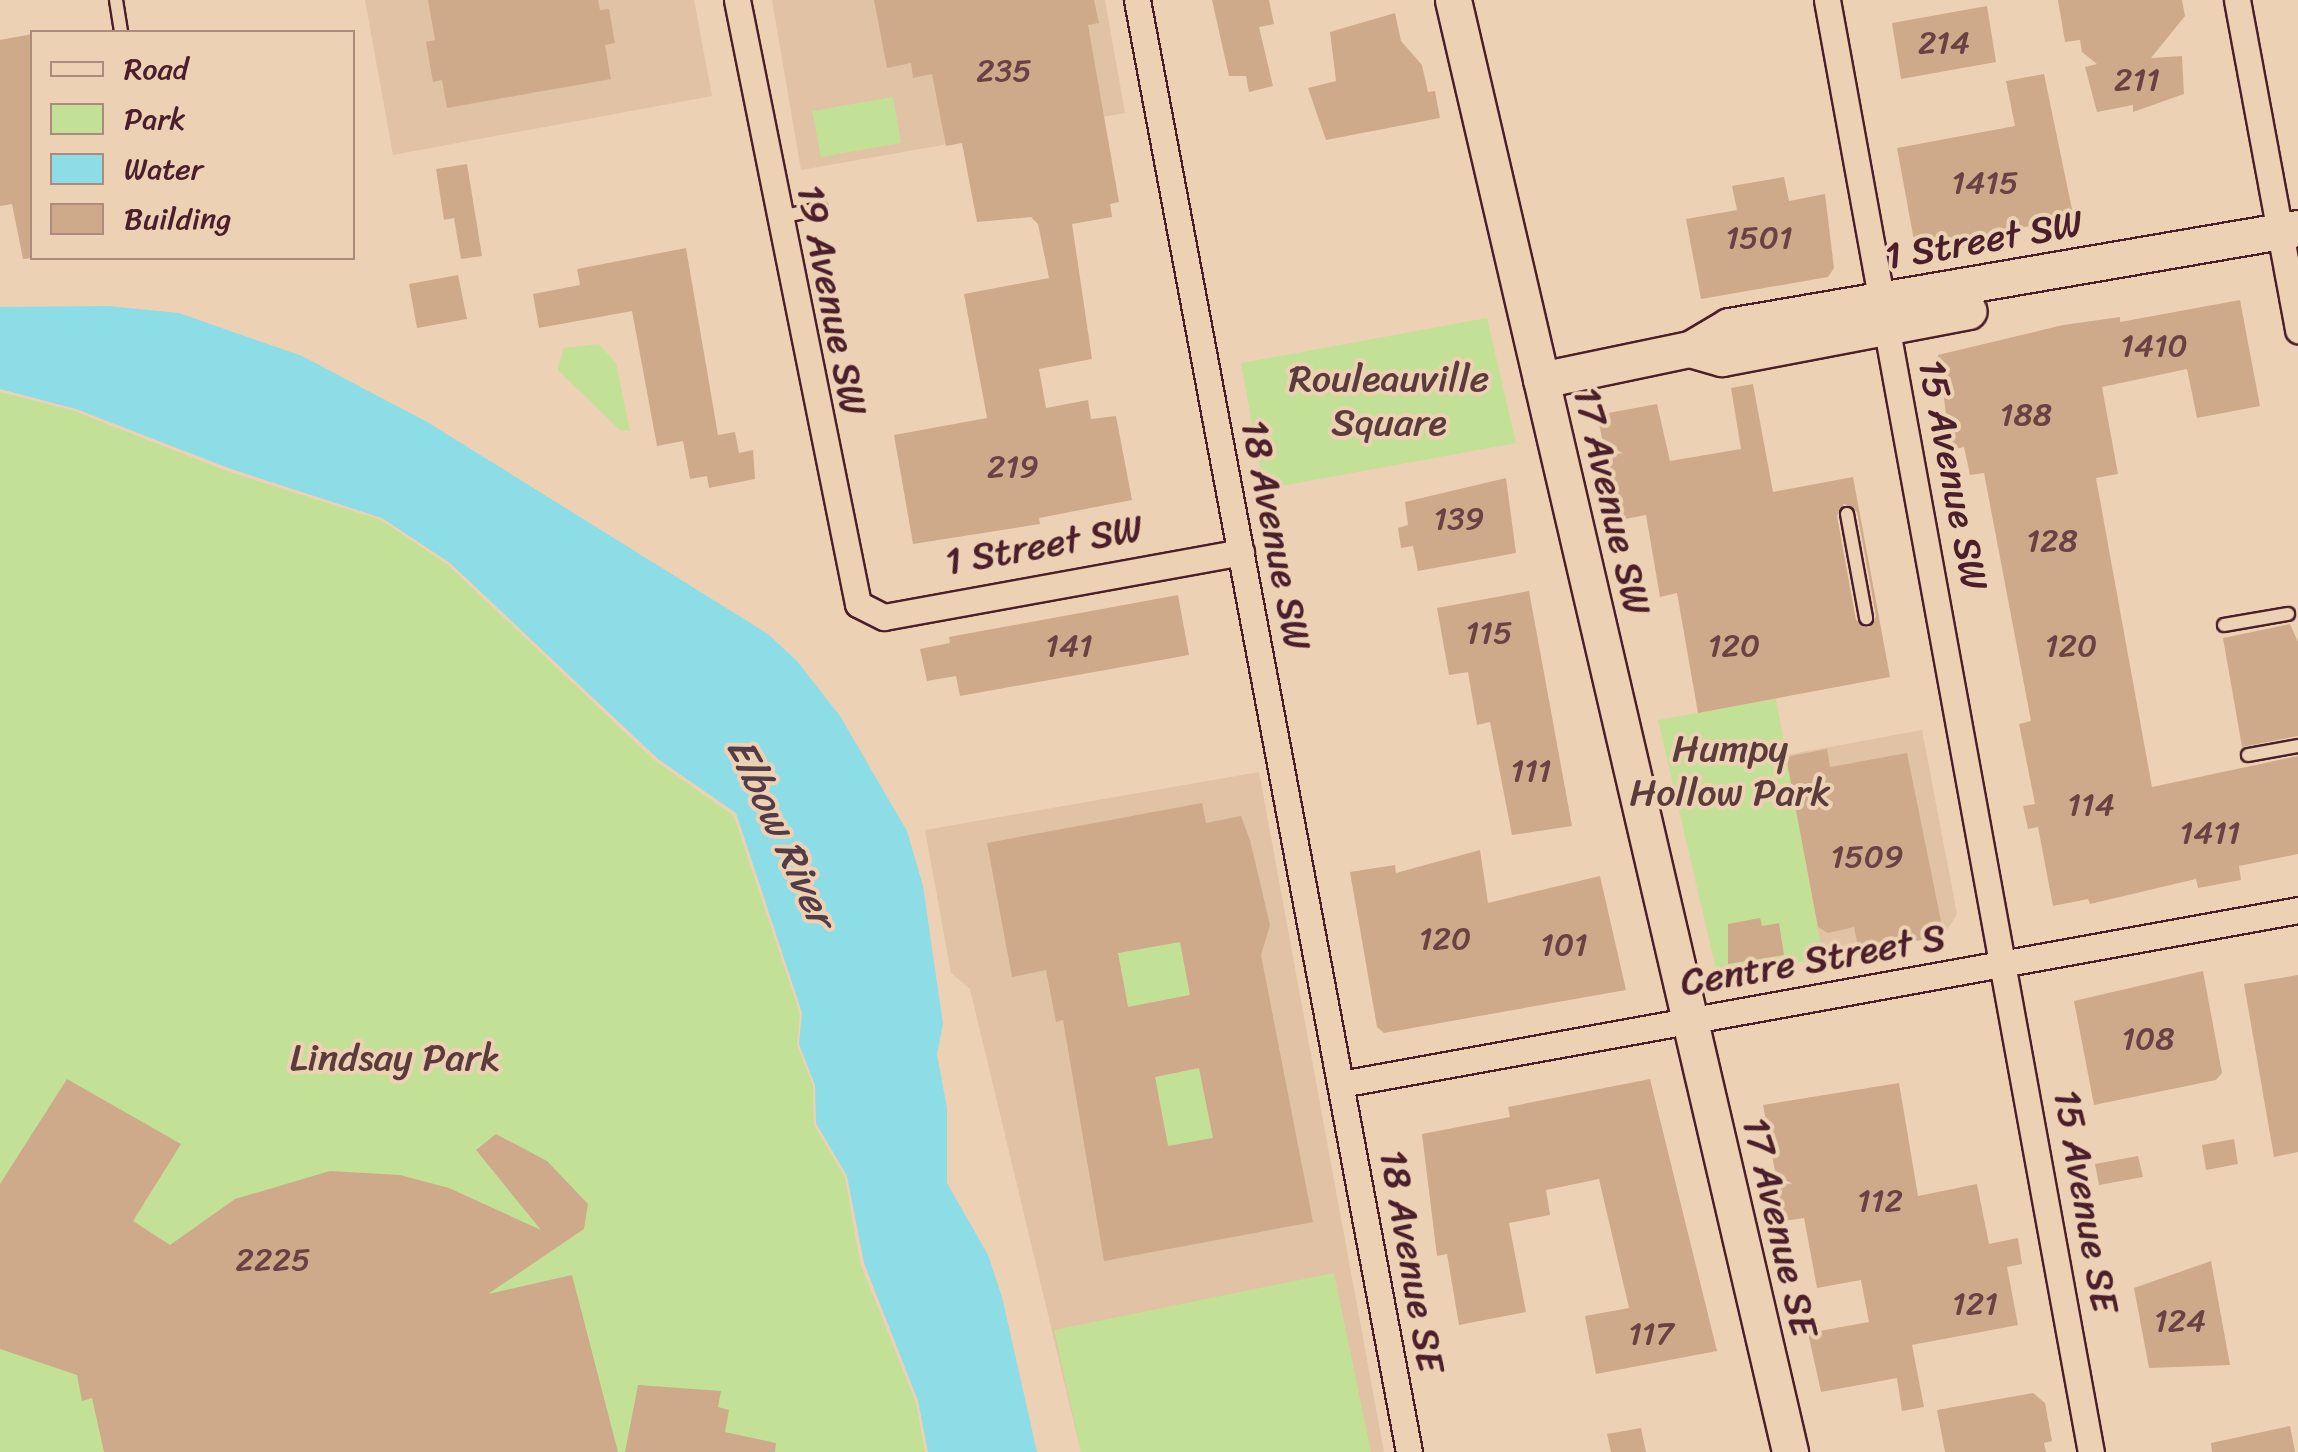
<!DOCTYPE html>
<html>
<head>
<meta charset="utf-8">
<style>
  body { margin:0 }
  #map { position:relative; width:2298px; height:1452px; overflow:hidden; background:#edd1b4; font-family:Sriracha,sans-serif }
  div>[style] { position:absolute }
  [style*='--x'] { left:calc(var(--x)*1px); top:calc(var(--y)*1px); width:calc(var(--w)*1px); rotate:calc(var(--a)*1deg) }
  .built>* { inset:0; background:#e1c2a5 }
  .green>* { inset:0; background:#c3e097 }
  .water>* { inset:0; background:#8cdde6 }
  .building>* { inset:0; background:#cfaa8a }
  .roads { filter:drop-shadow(2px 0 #4a1f2b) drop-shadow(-2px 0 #4a1f2b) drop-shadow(0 2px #4a1f2b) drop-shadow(0 -2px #4a1f2b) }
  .lane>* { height:12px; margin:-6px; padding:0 6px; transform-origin:6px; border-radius:6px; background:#edd1b4 }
  .street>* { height:25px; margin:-12.5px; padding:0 12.5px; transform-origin:12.5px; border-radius:12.5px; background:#edd1b4 }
  .secondary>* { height:35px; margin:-17.5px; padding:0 17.5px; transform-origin:17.5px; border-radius:17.5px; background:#edd1b4 }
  span { translate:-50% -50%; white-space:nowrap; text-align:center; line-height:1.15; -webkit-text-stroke:8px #edd1b4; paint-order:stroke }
  .number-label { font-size:32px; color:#6b4243 }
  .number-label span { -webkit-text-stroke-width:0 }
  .street-label { font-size:38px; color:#4a1f2b }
  .park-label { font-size:38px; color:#5c3c3b }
  .water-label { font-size:40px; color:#543c47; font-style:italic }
  .legend { position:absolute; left:30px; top:30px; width:325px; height:230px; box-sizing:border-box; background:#edd1b4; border:2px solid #ac8a7d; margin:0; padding:12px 18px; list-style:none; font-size:30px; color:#4a1f2b }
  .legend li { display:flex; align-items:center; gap:20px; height:50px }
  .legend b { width:50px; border:2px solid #ac8a7d }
</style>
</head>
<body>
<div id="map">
  <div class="built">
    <i style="clip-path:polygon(365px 0,694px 0,712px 96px,393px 155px)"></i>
    <i style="clip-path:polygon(772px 0,1105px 0,1125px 113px,801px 170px)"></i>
    <i style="clip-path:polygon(1922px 730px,1957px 914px,1944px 935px,1823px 958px,1786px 755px)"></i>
    <i style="clip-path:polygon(1259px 772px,1384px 1452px,1081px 1452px,970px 989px,951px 973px,925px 830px)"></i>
  </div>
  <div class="green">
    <i style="clip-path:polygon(893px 97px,901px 143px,821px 157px,812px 111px)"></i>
    <i style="clip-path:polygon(1487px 318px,1516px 443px,1264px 489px,1241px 363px)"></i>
    <i style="clip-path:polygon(599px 344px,616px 363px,630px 431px,620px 430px,558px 370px,563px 348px)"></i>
    <i style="clip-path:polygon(0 392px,74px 411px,229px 472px,381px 520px,449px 566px,654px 760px,734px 816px,800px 1014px,797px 1045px,813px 1085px,814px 1125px,845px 1177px,860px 1263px,916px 1403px,925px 1452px,0 1452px)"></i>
    <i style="clip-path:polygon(1776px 699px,1823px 958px,1718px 978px,1658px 720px)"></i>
    <i style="clip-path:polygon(1180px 942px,1190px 995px,1128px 1007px,1118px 953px)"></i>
    <i style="clip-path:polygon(1199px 1068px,1213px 1138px,1168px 1146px,1155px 1077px)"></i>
    <i style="clip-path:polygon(1334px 1273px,1371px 1452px,1081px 1452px,1054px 1330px)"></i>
  </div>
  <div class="water">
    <i style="clip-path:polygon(108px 306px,179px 313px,302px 356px,429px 423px,768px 634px,797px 661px,840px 716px,907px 831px,923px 886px,943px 1024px,937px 1054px,947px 1108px,947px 1183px,988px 1255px,1002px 1297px,1037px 1452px,928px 1452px,918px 1401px,864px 1263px,847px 1176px,816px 1123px,815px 1085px,799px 1044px,802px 1013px,736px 813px,658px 759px,450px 563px,382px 518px,231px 469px,76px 409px,0 389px,0 307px)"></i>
  </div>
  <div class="building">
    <i style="clip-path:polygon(428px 0,598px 0,600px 10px,609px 9px,615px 43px,605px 45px,611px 79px,447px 108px,442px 80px,433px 82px,426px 42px,435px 40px)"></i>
    <i style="clip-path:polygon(874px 0,1094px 0,1099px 23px,1088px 25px,1119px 202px,1110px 204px,1112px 217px,1072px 224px,1092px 359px,1039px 369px,1046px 408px,1088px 400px,1091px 419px,1116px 416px,1132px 500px,1039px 518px,1040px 524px,913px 544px,894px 435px,987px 418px,964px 294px,1049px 278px,1038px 224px,1031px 217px,977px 222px,962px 143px,946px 146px,932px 74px,913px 78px,911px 63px,887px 68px)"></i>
    <i style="clip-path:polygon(1212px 0,1269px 0,1274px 24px,1259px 27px,1273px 86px,1249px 92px,1246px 76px,1229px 76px)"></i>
    <i style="clip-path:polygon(2058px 0,2182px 0,2185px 16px,2151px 58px,2182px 56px,2184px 94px,2133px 112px,2133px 105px,2097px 112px,2085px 67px,2097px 64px,2082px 52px,2080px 40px,2065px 42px)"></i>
    <i style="clip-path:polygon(1987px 6px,1996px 62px,1901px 79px,1892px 23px)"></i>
    <i style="clip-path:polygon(1395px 13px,1401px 41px,1422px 65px,1428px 92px,1435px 91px,1440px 118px,1326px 140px,1308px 88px,1336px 81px,1330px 32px)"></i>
    <i style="clip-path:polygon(32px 34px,32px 258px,23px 259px,12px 204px,0 206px,0 40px)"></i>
    <i style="clip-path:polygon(2044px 74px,2074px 219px,2006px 230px,2008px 241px,1951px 250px,1949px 240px,1915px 246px,1897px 148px,2015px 126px,2006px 81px)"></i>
    <i style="clip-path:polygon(467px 164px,482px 256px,461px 259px,454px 218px,444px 220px,436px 169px)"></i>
    <i style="clip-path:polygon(1784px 177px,1789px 201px,1825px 194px,1834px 268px,1828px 277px,1701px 299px,1686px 219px,1737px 210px,1732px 186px)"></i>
    <i style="clip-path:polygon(686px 248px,718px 435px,735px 432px,739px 453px,753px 450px,755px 479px,709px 488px,707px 476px,690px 479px,683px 441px,657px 446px,632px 311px,539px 328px,533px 294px,580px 285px,577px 269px)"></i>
    <i style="clip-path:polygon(458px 275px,467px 319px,417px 328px,409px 284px)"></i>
    <i style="clip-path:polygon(2240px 300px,2260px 406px,2197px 418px,2187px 369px,2102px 387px,2118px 474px,2096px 478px,2152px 787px,2298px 756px,2298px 854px,2239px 866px,2241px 880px,2198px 888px,2196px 879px,2090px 904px,2088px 899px,2053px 906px,2038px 827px,2028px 829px,2023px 806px,2035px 804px,2019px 724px,2031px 721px,1984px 473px,1970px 475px,1964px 447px,1951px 450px,1938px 355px,2063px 325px,2120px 317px,2120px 322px)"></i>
    <i style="clip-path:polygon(evenodd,1753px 384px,1773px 492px,1853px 477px,1890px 677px,1698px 713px,1677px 593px,1660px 597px,1646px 515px,1620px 520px,1597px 415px,1657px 404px,1670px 461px,1741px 449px,1731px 388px,1753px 384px,1844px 504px,1857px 512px,1876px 616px,1869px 628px,1856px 620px,1837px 516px,1844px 504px)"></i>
    <i style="clip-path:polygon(1506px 478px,1516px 553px,1418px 571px,1413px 546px,1401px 548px,1398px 528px,1408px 525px,1405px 502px)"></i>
    <i style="clip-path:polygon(1529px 591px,1572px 826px,1512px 835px,1490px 722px,1477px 725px,1468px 672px,1449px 675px,1437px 608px)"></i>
    <i style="clip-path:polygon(1178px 595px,1189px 655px,960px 696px,956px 676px,927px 681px,920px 649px,950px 643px,949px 637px)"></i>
    <i style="clip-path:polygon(2290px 624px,2298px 642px,2298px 736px,2242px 747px,2223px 638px)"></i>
    <i style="clip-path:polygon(1827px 749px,1830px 767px,1907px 753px,1944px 936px,1859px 951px,1854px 927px,1828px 933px,1818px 927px,1786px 757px)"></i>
    <i style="clip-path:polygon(evenodd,1202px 803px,1206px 823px,1241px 816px,1250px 840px,1270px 925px,1261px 955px,1313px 1222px,1104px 1261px,1063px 1020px,1056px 1022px,1046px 970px,1012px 977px,987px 843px,1202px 803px,1180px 942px,1190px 995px,1128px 1007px,1118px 953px,1180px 942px,1202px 803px,1199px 1068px,1213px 1138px,1168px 1146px,1155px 1077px,1199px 1068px)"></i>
    <i style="clip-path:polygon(1480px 850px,1488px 903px,1600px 876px,1626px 990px,1384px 1033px,1377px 1027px,1350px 872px,1395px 865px,1396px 873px)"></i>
    <i style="clip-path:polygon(1760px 918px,1762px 926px,1779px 923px,1784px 955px,1728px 964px,1728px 924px)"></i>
    <i style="clip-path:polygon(2203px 971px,2222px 1073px,2216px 1080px,2094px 1105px,2074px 1001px)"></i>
    <i style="clip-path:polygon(2298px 975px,2298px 1152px,2274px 1157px,2244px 984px)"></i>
    <i style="clip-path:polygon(67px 1079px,181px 1144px,133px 1221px,170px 1245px,235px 1199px,330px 1171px,400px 1175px,449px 1188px,541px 1230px,476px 1150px,496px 1134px,547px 1161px,588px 1204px,584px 1229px,488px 1294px,572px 1275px,618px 1452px,104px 1452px,92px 1398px,82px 1401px,77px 1375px,0 1349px,0 1184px)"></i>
    <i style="clip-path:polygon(1650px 1079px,1717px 1351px,1596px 1374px,1585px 1316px,1629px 1308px,1599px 1179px,1546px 1190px,1550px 1215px,1509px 1223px,1526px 1312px,1459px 1325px,1447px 1254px,1437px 1256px,1422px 1134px,1510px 1117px,1508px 1107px)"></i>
    <i style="clip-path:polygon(1899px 1083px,1918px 1196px,1977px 1184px,1989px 1244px,2018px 1238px,2022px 1264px,2007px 1267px,2018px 1325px,1912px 1345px,1924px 1407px,1902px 1411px,1897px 1378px,1821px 1392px,1808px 1333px,1869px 1322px,1861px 1280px,1817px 1288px,1804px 1218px,1784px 1221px,1763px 1105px)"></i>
    <i style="clip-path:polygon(2234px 1139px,2238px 1164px,2206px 1170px,2202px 1145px)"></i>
    <i style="clip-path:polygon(2138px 1156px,2143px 1177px,2099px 1185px,2095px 1164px)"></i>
    <i style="clip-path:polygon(2211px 1261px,2230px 1365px,2149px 1368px,2134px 1288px)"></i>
    <i style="clip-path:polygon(638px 1385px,721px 1391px,718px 1407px,729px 1410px,725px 1432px,776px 1443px,775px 1452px,625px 1452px)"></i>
    <i style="clip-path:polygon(2033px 1393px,2045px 1403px,2052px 1441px,2044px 1443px,2046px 1452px,1945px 1452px,1937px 1410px)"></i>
    <i style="clip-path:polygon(2290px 1426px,2295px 1452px,2212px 1452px,2211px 1443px)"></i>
    <i style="clip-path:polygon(1641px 1428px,1646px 1452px,1611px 1452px,1607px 1434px)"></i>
  </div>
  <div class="roads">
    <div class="lane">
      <i style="--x:116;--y:0;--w:32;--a:81"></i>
      <i style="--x:778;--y:217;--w:44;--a:-10.5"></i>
      <i style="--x:1847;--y:514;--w:106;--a:79.6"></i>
      <i style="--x:2224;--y:625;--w:65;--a:-9.8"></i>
      <i style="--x:2248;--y:755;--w:51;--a:-10.2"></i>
    </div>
    <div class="street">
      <i style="--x:737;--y:0;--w:616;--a:78.67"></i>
      <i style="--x:858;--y:604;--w:29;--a:27"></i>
      <i style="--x:884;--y:617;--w:363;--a:-10.3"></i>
      <i style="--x:1137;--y:0;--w:1477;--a:79.39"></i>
      <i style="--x:1827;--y:0;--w:1476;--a:79.7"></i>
      <i style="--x:2237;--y:0;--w:336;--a:79.5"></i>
      <i style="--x:1341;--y:1084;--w:973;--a:-10.3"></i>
    </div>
    <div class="secondary">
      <i style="--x:1453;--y:0;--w:1491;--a:76.93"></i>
      <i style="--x:1690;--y:349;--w:33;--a:16"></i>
      <i style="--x:1722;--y:358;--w:251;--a:-10.8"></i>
      <i style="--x:1541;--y:380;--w:152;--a:-11.8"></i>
      <i style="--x:1690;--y:349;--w:45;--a:-30.5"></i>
      <i style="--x:1729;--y:326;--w:577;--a:-9.77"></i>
    </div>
  </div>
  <div class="number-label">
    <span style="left:1944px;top:43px">214</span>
    <span style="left:1004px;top:71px">235</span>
    <span style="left:2137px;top:80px">211</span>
    <span style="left:1985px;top:183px">1415</span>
    <span style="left:1759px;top:238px">1501</span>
    <span style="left:2154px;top:346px">1410</span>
    <span style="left:2026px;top:415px">188</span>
    <span style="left:1013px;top:467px">219</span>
    <span style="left:1459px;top:519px">139</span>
    <span style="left:2052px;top:541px">128</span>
    <span style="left:1489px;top:633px">115</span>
    <span style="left:1069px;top:646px">141</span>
    <span style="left:1734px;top:646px">120</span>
    <span style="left:2071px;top:646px">120</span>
    <span style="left:1531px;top:771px">111</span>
    <span style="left:2091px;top:805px">114</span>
    <span style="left:2210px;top:833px">1411</span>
    <span style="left:1867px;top:857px">1509</span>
    <span style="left:1445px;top:939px">120</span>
    <span style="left:1564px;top:945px">101</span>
    <span style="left:2148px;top:1039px">108</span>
    <span style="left:1880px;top:1201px">112</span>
    <span style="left:273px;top:1260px">2225</span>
    <span style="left:1975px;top:1304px">121</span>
    <span style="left:2180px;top:1321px">124</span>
    <span style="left:1651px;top:1334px">117</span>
  </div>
  <div class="street-label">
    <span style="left:1984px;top:240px;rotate:-10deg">1 Street SW</span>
    <span style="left:832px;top:300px;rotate:79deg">19 Avenue SW</span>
    <span style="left:1953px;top:475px;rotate:79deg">15 Avenue SW</span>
    <span style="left:1612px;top:501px;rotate:77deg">17 Avenue SW</span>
    <span style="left:1276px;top:535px;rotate:79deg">18 Avenue SW</span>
    <span style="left:1044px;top:545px;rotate:-10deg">1 Street SW</span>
    <span style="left:1813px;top:960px;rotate:-10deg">Centre Street S</span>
    <span style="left:2086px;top:1201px;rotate:80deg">15 Avenue SE</span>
    <span style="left:1780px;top:1227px;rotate:77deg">17 Avenue SE</span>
    <span style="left:1412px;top:1261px;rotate:80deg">18 Avenue SE</span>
  </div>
  <div class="park-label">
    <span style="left:1389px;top:401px">Rouleauville<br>Square</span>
    <span style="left:1730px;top:771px">Humpy<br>Hollow Park</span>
    <span style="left:395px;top:1058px">Lindsay Park</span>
  </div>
  <div class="water-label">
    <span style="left:781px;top:832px;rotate:65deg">Elbow River</span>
  </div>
  <ul class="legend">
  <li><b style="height:12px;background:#edd1b4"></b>Road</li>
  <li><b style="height:28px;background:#c3e097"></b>Park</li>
  <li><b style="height:28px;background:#8cdde6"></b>Water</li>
  <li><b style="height:28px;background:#cfaa8a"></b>Building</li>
  </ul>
</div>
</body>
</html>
